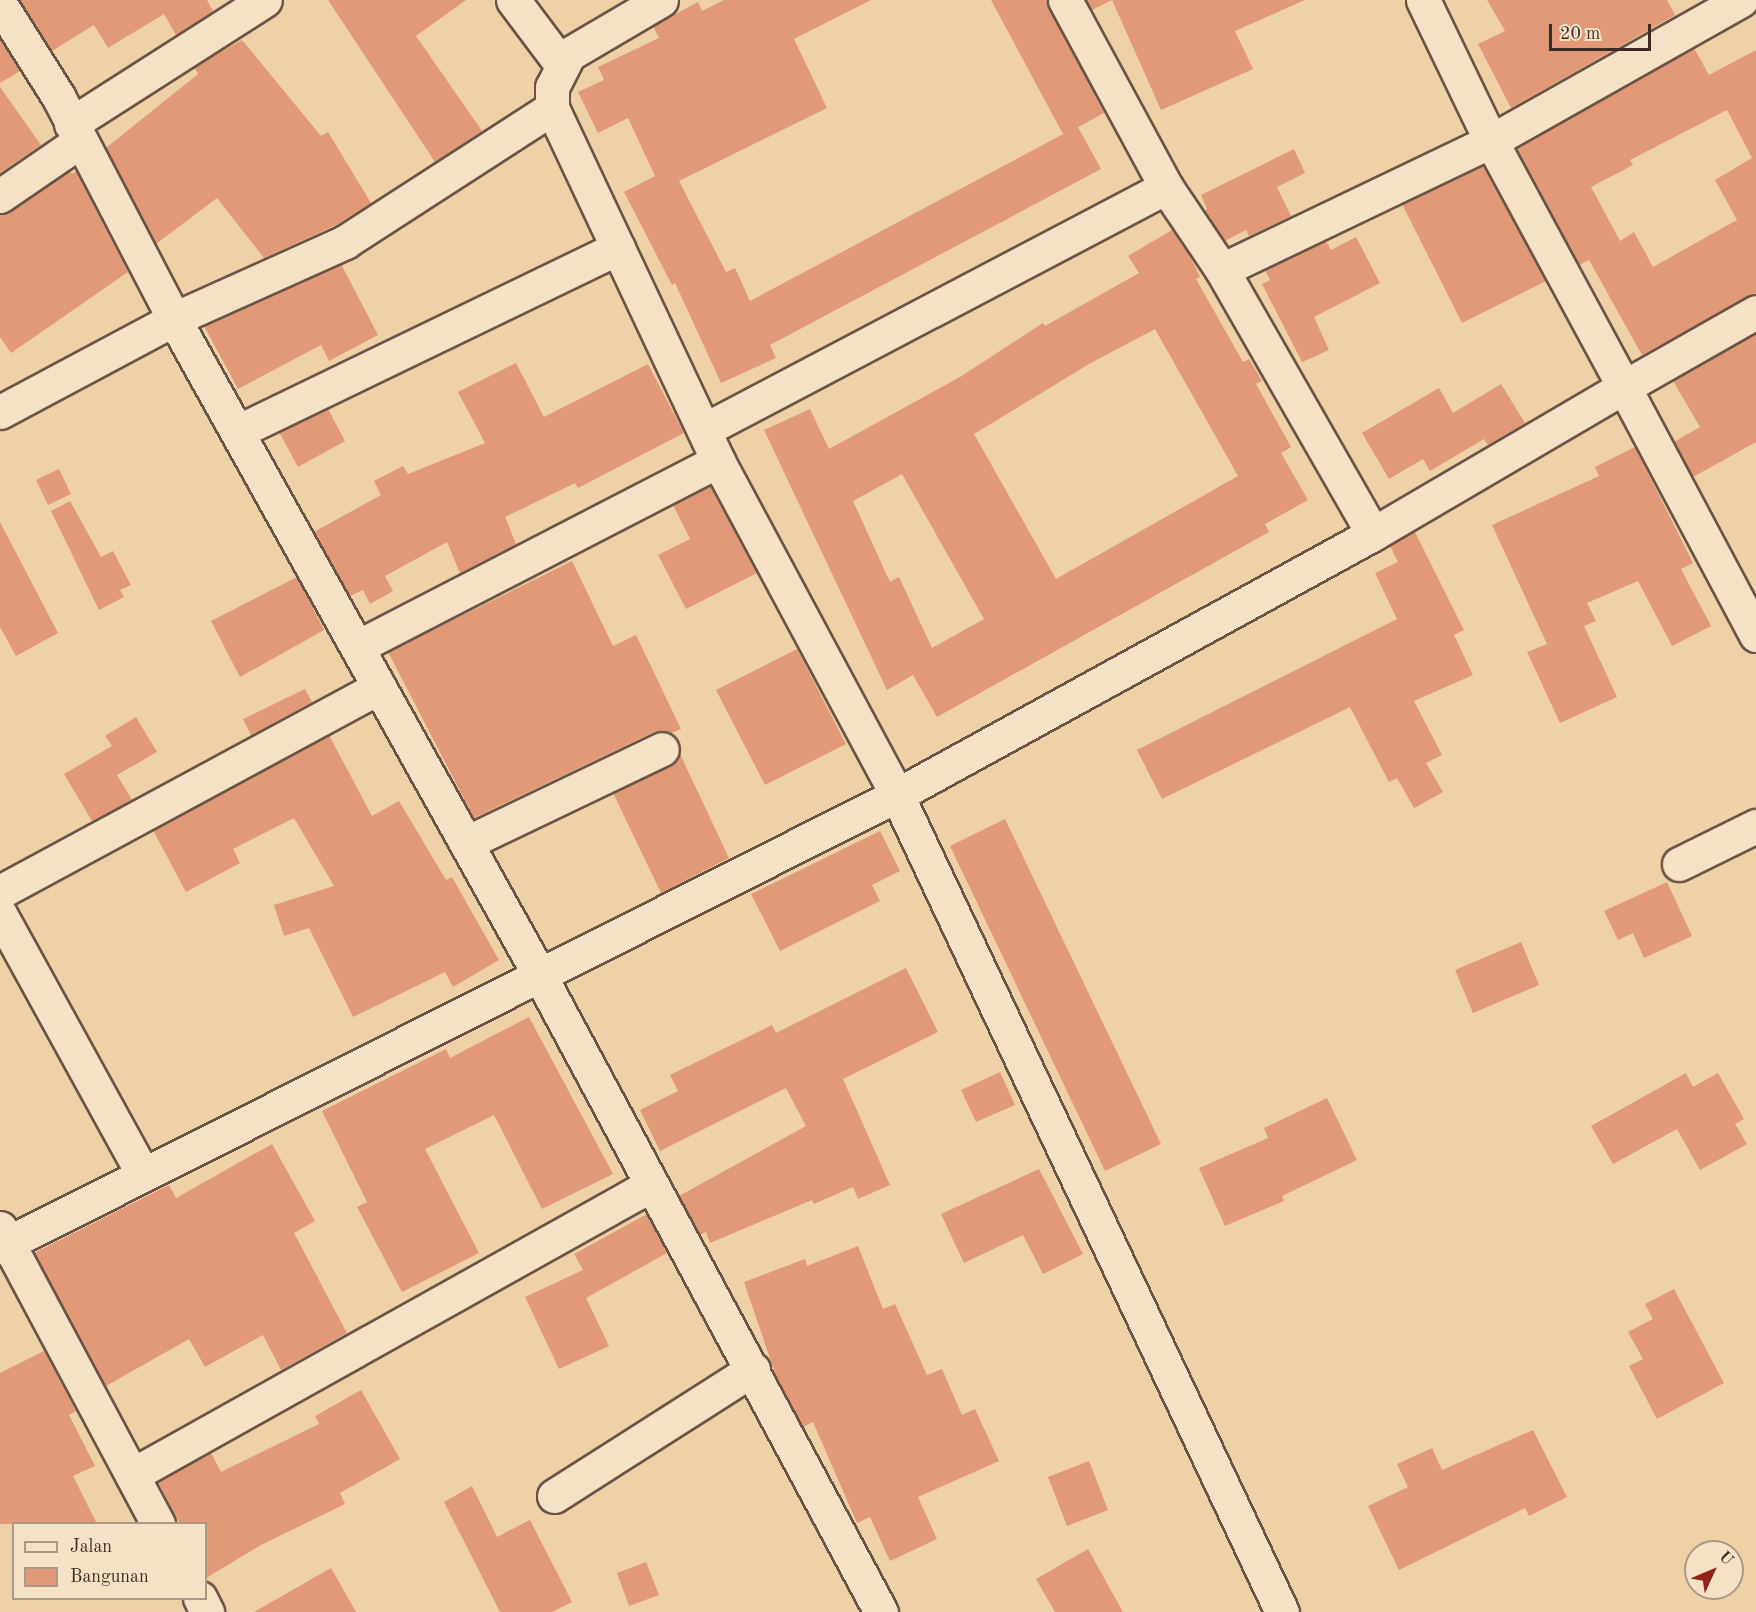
<!DOCTYPE html>
<html>
<head>
<meta charset="utf-8">
<style>
  body { margin:0 }
  #map { position:relative; width:1756px; height:1612px; overflow:hidden; background:#efd1a7; font-family:"Old Standard TT",serif }
  div>[style] { position:absolute }
  [style*='--x'] { left:calc(var(--x)*1px); top:calc(var(--y)*1px); width:calc(var(--w)*1px); rotate:calc(var(--a)*1deg) }
  .building>* { inset:0; background:#e19978 }
  .roads { filter:drop-shadow(2px 0 #6a5446) drop-shadow(-2px 0 #6a5446) drop-shadow(0 2px #6a5446) drop-shadow(0 -2px #6a5446) }
  .minor>* { height:33px; margin:-16.5px; padding:0 16.5px; transform-origin:16.5px; border-radius:16.5px; background:#f5e1c6 }
  span { translate:-50% -50%; white-space:nowrap; text-align:center; line-height:1.15; -webkit-text-stroke:5px #f5e1c6; paint-order:stroke }
  .legend { position:absolute; left:12px; top:1522px; width:195px; height:78px; box-sizing:border-box; background:#f5e1c6; border:2px solid #ab9886; margin:0; padding:8px 10px; list-style:none; font-size:18px; color:#3d2b25 }
  .legend li { display:flex; align-items:center; gap:12px; height:30px }
  .legend b { width:30px; border:2px solid #ab9886 }
  .north { position:absolute; left:1684px; top:1540px; width:60px; height:60px; box-sizing:border-box; background:#f5e1c6; border:2px solid #ab9886; border-radius:50%; rotate:46deg; font-size:16px; font-weight:700; line-height:24px; text-align:center; color:#3d2b25 }
  .north::after { content:''; display:block; margin:auto; width:21px; height:27px; background:#8f2418; clip-path:polygon(50% 0,100% 100%,50% 72%,0 100%) }
  .scale { position:absolute; left:1549px; top:24px; width:102px; height:27px; box-sizing:border-box; border:3px solid #3d2b25; border-top:0; padding-left:8px; font-size:18px; line-height:21px; white-space:nowrap; color:#3d2b25; -webkit-text-stroke:4px #f5e1c6; paint-order:stroke }
</style>
</head>
<body>
<div id="map">
  <div class="building">
    <i style="clip-path:polygon(20px 0,207px 0,213px 11px,176px 35px,164px 14px,108px 48px,94px 25px,52px 51px)"></i>
    <i style="clip-path:polygon(328px 0,466px 0,416px 36px,482px 131px,435px 162px)"></i>
    <i style="clip-path:polygon(724px 0,871px 0,794px 39px,827px 108px,679px 181px,726px 272px,735px 268px,750px 301px,1069px 131px,1063px 134px,991px 0,1046px 0,1104px 113px,1078px 127px,1101px 169px,770px 345px,776px 358px,721px 383px,675px 283px,672px 285px,624px 192px,655px 176px,628px 118px,598px 133px,578px 92px,604px 80px,598px 67px,659px 38px,653px 26px,698px 2px,702px 11px)"></i>
    <i style="clip-path:polygon(1086px 0,1112px 0,1092px 10px)"></i>
    <i style="clip-path:polygon(1112px 0,1305px 0,1235px 31px,1253px 69px,1161px 110px)"></i>
    <i style="clip-path:polygon(1487px 0,1667px 0,1675px 15px,1511px 108px,1478px 44px,1505px 31px)"></i>
    <i style="clip-path:polygon(0 39px,20px 71px,0 83px)"></i>
    <i style="clip-path:polygon(242px 40px,321px 136px,328px 132px,371px 203px,336px 225px,264px 258px,217px 198px,156px 244px,106px 148px,198px 74px,194px 67px)"></i>
    <i style="clip-path:polygon(evenodd,1694px 48px,1709px 75px,1756px 50px,1756px 293px,1642px 355px,1589px 260px,1579px 265px,1516px 148px,1694px 48px,1727px 110px,1752px 158px,1715px 180px,1737px 220px,1653px 267px,1634px 232px,1620px 241px,1591px 187px,1633px 165px,1630px 160px,1727px 110px)"></i>
    <i style="clip-path:polygon(0 87px,41px 145px,0 173px)"></i>
    <i style="clip-path:polygon(1294px 149px,1305px 173px,1277px 187px,1291px 216px,1249px 236px,1246px 230px,1225px 241px,1205px 211px,1207px 209px,1201px 195px)"></i>
    <i style="clip-path:polygon(1483px 166px,1546px 281px,1462px 323px,1402px 204px)"></i>
    <i style="clip-path:polygon(70px 171px,72px 174px,76px 171px,128px 272px,11px 353px,0 337px,0 214px,11px 211px)"></i>
    <i style="clip-path:polygon(evenodd,1172px 230px,1191px 258px,1200px 277px,1196px 279px,1243px 362px,1249px 359px,1262px 381px,1256px 384px,1291px 447px,1281px 453px,1308px 500px,1265px 524px,1269px 532px,937px 717px,913px 675px,887px 690px,764px 430px,810px 409px,829px 449px,960px 377px,1043px 323px,1045px 326px,1139px 273px,1128px 256px,1172px 230px,1155px 329px,1238px 476px,1056px 579px,974px 434px,1089px 364px,1155px 329px,1172px 230px,902px 474px,984px 619px,932px 648px,899px 577px,890px 582px,853px 501px,902px 474px)"></i>
    <i style="clip-path:polygon(1356px 237px,1380px 283px,1314px 317px,1329px 350px,1302px 362px,1262px 284px,1270px 280px,1265px 270px,1326px 241px,1331px 250px)"></i>
    <i style="clip-path:polygon(341px 264px,378px 335px,329px 361px,321px 345px,238px 389px,204px 326px)"></i>
    <i style="clip-path:polygon(1756px 334px,1756px 442px,1693px 477px,1674px 442px,1700px 427px,1673px 381px)"></i>
    <i style="clip-path:polygon(516px 363px,544px 417px,648px 364px,684px 433px,578px 488px,575px 483px,505px 517px,516px 544px,460px 573px,447px 542px,385px 576px,393px 591px,370px 604px,363px 590px,350px 596px,314px 532px,381px 495px,374px 481px,403px 466px,408px 474px,485px 443px,458px 392px)"></i>
    <i style="clip-path:polygon(1501px 384px,1525px 423px,1488px 445px,1484px 439px,1430px 471px,1423px 459px,1389px 479px,1362px 433px,1439px 388px,1453px 413px)"></i>
    <i style="clip-path:polygon(328px 409px,345px 441px,298px 467px,279px 432px)"></i>
    <i style="clip-path:polygon(1635px 447px,1693px 563px,1681px 569px,1711px 626px,1672px 646px,1638px 581px,1587px 603px,1596px 621px,1584px 626px,1617px 697px,1560px 723px,1527px 652px,1547px 644px,1492px 525px,1599px 476px,1595px 467px)"></i>
    <i style="clip-path:polygon(59px 469px,71px 494px,48px 505px,36px 480px)"></i>
    <i style="clip-path:polygon(710px 486px,757px 573px,686px 609px,658px 555px,690px 539px,673px 505px)"></i>
    <i style="clip-path:polygon(70px 501px,101px 557px,113px 551px,131px 585px,120px 590px,124px 597px,99px 610px,51px 511px)"></i>
    <i style="clip-path:polygon(0 522px,58px 633px,16px 656px,0 627px)"></i>
    <i style="clip-path:polygon(1415px 532px,1464px 630px,1454px 635px,1473px 675px,1414px 701px,1442px 755px,1426px 763px,1443px 792px,1414px 808px,1397px 778px,1389px 782px,1350px 707px,1162px 799px,1137px 750px,1397px 619px,1375px 573px,1398px 562px,1390px 546px)"></i>
    <i style="clip-path:polygon(572px 561px,613px 646px,636px 635px,681px 729px,672px 733px,654px 732px,474px 818px,388px 652px)"></i>
    <i style="clip-path:polygon(297px 577px,324px 630px,240px 677px,211px 621px)"></i>
    <i style="clip-path:polygon(797px 649px,846px 744px,765px 785px,716px 690px)"></i>
    <i style="clip-path:polygon(305px 689px,312px 702px,251px 735px,243px 719px)"></i>
    <i style="clip-path:polygon(136px 717px,157px 752px,117px 775px,132px 800px,92px 821px,64px 774px,112px 746px,105px 736px)"></i>
    <i style="clip-path:polygon(329px 735px,372px 816px,399px 801px,446px 880px,452px 877px,499px 960px,453px 987px,445px 972px,353px 1017px,309px 928px,284px 936px,274px 905px,334px 886px,294px 818px,233px 849px,240px 863px,186px 892px,153px 830px)"></i>
    <i style="clip-path:polygon(680px 754px,729px 858px,661px 893px,613px 793px,670px 766px)"></i>
    <i style="clip-path:polygon(1005px 819px,1161px 1144px,1105px 1171px,950px 846px)"></i>
    <i style="clip-path:polygon(880px 831px,900px 871px,872px 885px,880px 901px,780px 951px,751px 894px)"></i>
    <i style="clip-path:polygon(1667px 882px,1692px 936px,1644px 958px,1633px 933px,1618px 940px,1604px 911px)"></i>
    <i style="clip-path:polygon(1521px 942px,1539px 985px,1473px 1013px,1455px 970px)"></i>
    <i style="clip-path:polygon(906px 968px,938px 1032px,843px 1079px,890px 1185px,858px 1199px,853px 1187px,814px 1204px,812px 1200px,710px 1243px,706px 1232px,700px 1235px,679px 1196px,806px 1126px,786px 1088px,660px 1151px,640px 1110px,678px 1091px,670px 1075px,772px 1025px,776px 1033px)"></i>
    <i style="clip-path:polygon(529px 1017px,613px 1174px,542px 1209px,494px 1115px,425px 1149px,479px 1253px,402px 1292px,357px 1207px,367px 1202px,322px 1111px,446px 1049px,450px 1058px)"></i>
    <i style="clip-path:polygon(1000px 1072px,1015px 1105px,976px 1122px,961px 1090px)"></i>
    <i style="clip-path:polygon(1686px 1073px,1693px 1087px,1718px 1073px,1744px 1119px,1735px 1124px,1747px 1144px,1700px 1170px,1677px 1129px,1613px 1164px,1591px 1126px)"></i>
    <i style="clip-path:polygon(1327px 1098px,1357px 1160px,1282px 1196px,1284px 1201px,1225px 1226px,1199px 1168px,1268px 1138px,1264px 1128px)"></i>
    <i style="clip-path:polygon(272px 1144px,315px 1221px,294px 1233px,347px 1333px,281px 1370px,263px 1335px,205px 1367px,189px 1339px,106px 1386px,34px 1253px,169px 1185px,176px 1198px)"></i>
    <i style="clip-path:polygon(1039px 1169px,1083px 1254px,1043px 1274px,1023px 1235px,964px 1263px,941px 1214px)"></i>
    <i style="clip-path:polygon(647px 1214px,667px 1253px,586px 1298px,609px 1346px,559px 1369px,525px 1297px,583px 1270px,574px 1254px)"></i>
    <i style="clip-path:polygon(858px 1246px,883px 1309px,895px 1304px,927px 1375px,942px 1369px,962px 1415px,975px 1409px,999px 1461px,918px 1497px,937px 1539px,890px 1561px,870px 1517px,857px 1523px,813px 1422px,803px 1427px,776px 1376px,744px 1282px,805px 1259px,807px 1266px)"></i>
    <i style="clip-path:polygon(1674px 1289px,1724px 1383px,1657px 1419px,1629px 1366px,1643px 1359px,1628px 1332px,1653px 1319px,1645px 1304px)"></i>
    <i style="clip-path:polygon(44px 1351px,76px 1411px,69px 1415px,95px 1466px,73px 1476px,97px 1524px,0 1524px,0 1373px)"></i>
    <i style="clip-path:polygon(361px 1390px,400px 1459px,340px 1493px,345px 1504px,261px 1545px,206px 1578px,206px 1524px,180px 1524px,158px 1482px,211px 1453px,221px 1472px,319px 1424px,315px 1416px)"></i>
    <i style="clip-path:polygon(1533px 1430px,1567px 1497px,1529px 1516px,1525px 1508px,1399px 1570px,1368px 1506px,1408px 1487px,1397px 1464px,1432px 1448px,1442px 1470px)"></i>
    <i style="clip-path:polygon(1089px 1461px,1108px 1510px,1067px 1526px,1048px 1477px)"></i>
    <i style="clip-path:polygon(472px 1486px,497px 1537px,530px 1520px,572px 1602px,552px 1612px,500px 1612px,444px 1502px)"></i>
    <i style="clip-path:polygon(1088px 1549px,1123px 1612px,1055px 1612px,1036px 1579px)"></i>
    <i style="clip-path:polygon(646px 1562px,659px 1595px,629px 1606px,617px 1573px)"></i>
    <i style="clip-path:polygon(331px 1568px,356px 1612px,254px 1612px)"></i>
  </div>
  <div class="roads">
    <div class="minor">
      <i style="--x:513;--y:0;--w:80;--a:53.1"></i>
      <i style="--x:661;--y:0;--w:107;--a:149.6"></i>
      <i style="--x:569;--y:54;--w:37;--a:117"></i>
      <i style="--x:552;--y:87;--w:21;--a:90"></i>
      <i style="--x:552;--y:108;--w:390;--a:64.8"></i>
      <i style="--x:718;--y:461;--w:379;--a:61.8"></i>
      <i style="--x:897;--y:795;--w:543;--a:-28.74"></i>
      <i style="--x:1373;--y:534;--w:291;--a:-30.4"></i>
      <i style="--x:1624;--y:387;--w:280;--a:-118.4"></i>
      <i style="--x:1491;--y:141;--w:298;--a:154.4"></i>
      <i style="--x:1065;--y:0;--w:213;--a:61.6"></i>
      <i style="--x:1423;--y:0;--w:157;--a:64.3"></i>
      <i style="--x:1491;--y:141;--w:287;--a:-29.4"></i>
      <i style="--x:0;--y:4;--w:109;--a:57.8"></i>
      <i style="--x:58;--y:96;--w:251;--a:62.5"></i>
      <i style="--x:174;--y:319;--w:750;--a:60.87"></i>
      <i style="--x:539;--y:974;--w:724;--a:61.81"></i>
      <i style="--x:71;--y:124;--w:230;--a:-32.6"></i>
      <i style="--x:0;--y:196;--w:97;--a:-34.5"></i>
      <i style="--x:1756;--y:312;--w:152;--a:150.4"></i>
      <i style="--x:1624;--y:387;--w:281;--a:62"></i>
      <i style="--x:0;--y:412;--w:197;--a:-28.1"></i>
      <i style="--x:174;--y:319;--w:188;--a:-24.2"></i>
      <i style="--x:345;--y:242;--w:247;--a:-32.9"></i>
      <i style="--x:704;--y:430;--w:522;--a:-27.74"></i>
      <i style="--x:1166;--y:187;--w:100;--a:56"></i>
      <i style="--x:1222;--y:270;--w:304;--a:60.2"></i>
      <i style="--x:239;--y:431;--w:421;--a:-25.8"></i>
      <i style="--x:359;--y:646;--w:404;--a:-27.3"></i>
      <i style="--x:466;--y:843;--w:217;--a:-25.6"></i>
      <i style="--x:1679;--y:864;--w:86;--a:-26.3"></i>
      <i style="--x:0;--y:892;--w:431;--a:-28.4"></i>
      <i style="--x:0;--y:914;--w:297;--a:61.2"></i>
      <i style="--x:0;--y:1228;--w:336;--a:61.9"></i>
      <i style="--x:0;--y:1247;--w:1004;--a:-26.74"></i>
      <i style="--x:897;--y:795;--w:903;--a:64.77"></i>
      <i style="--x:132;--y:1475;--w:595;--a:-29.2"></i>
      <i style="--x:554;--y:1496;--w:236;--a:-32.5"></i>
      <i style="--x:200;--y:1598;--w:16;--a:63"></i>
    </div>
  </div>
  <ul class="legend">
  <li><b style="height:8px;background:#f5e1c6"></b>Jalan</li>
  <li><b style="height:16px;background:#e19978"></b>Bangunan</li>
  </ul>
  <div class="north">U</div>
  <div class="scale">20 m</div>
</div>
</body>
</html>
